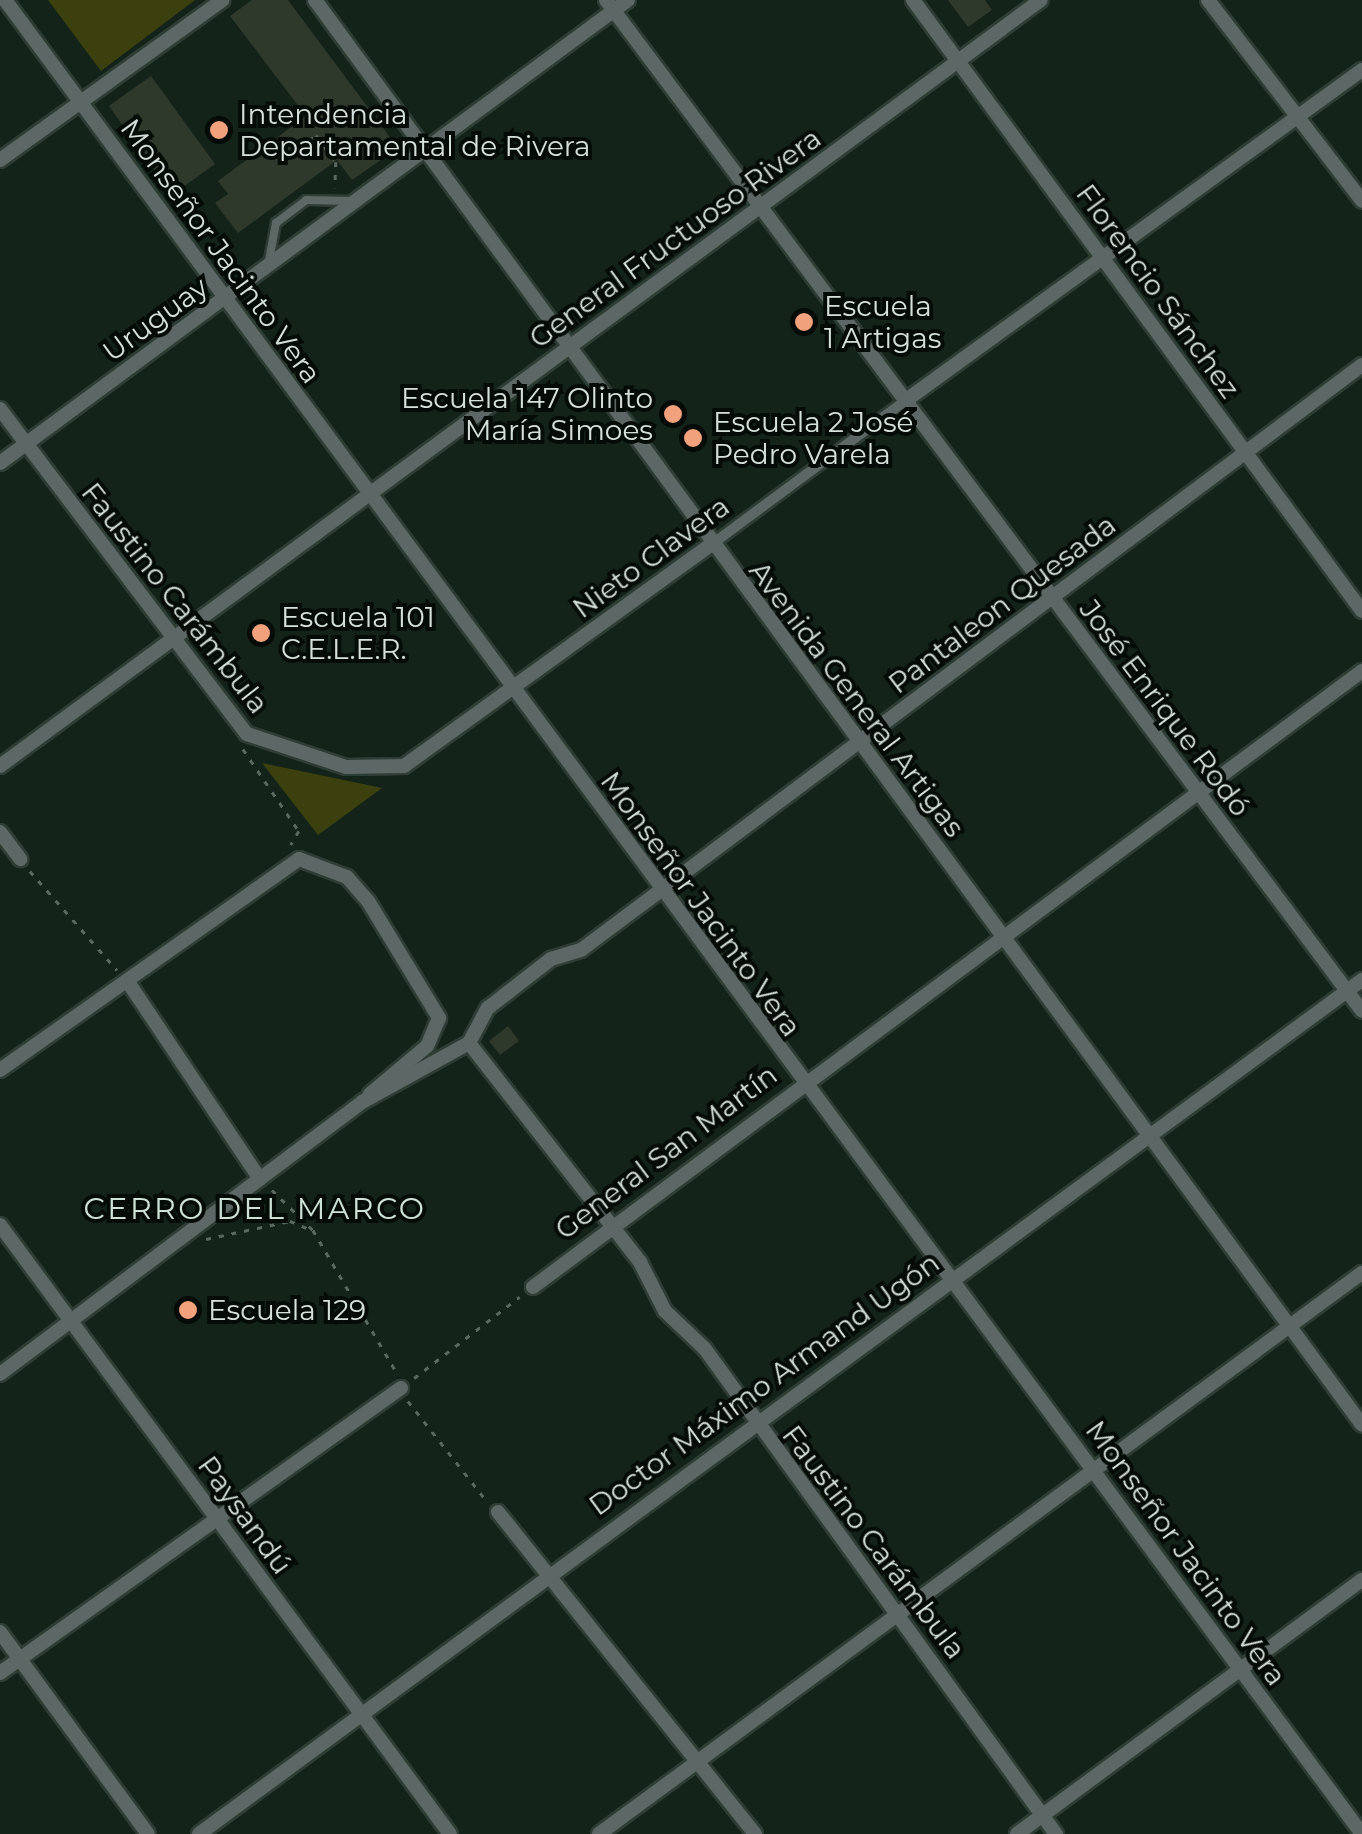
<!DOCTYPE html>
<html>
<head>
<meta charset="utf-8">
<style>
  body { margin:0 }
  #map { position:relative; width:1362px; height:1834px; overflow:hidden; background:#13231a; font-family:Montserrat,sans-serif }
  div>[style] { position:absolute }
  [style*='--x'] { left:calc(var(--x)*1px); top:calc(var(--y)*1px); width:calc(var(--w)*1px); rotate:calc(var(--a)*1deg) }
  .green>* { inset:0; background:#3c400f }
  .building>* { inset:0; background:#2f392b }
  .path>* { height:2.5px; margin-top:-1.25px; transform-origin:0; background:repeating-linear-gradient(90deg,#5a6860 0 5px,transparent 0 13px) }
  .roads { filter:drop-shadow(2px 0 #2e3d35) drop-shadow(-2px 0 #2e3d35) drop-shadow(0 2px #2e3d35) drop-shadow(0 -2px #2e3d35) }
  .service>* { height:8px; margin:-4px; padding:0 4px; transform-origin:4px; border-radius:4px; background:#5d6765 }
  .pedestrian>* { height:10px; margin:-5px; padding:0 5px; transform-origin:5px; border-radius:5px; background:#5d6765 }
  .minor>* { height:14px; margin:-7px; padding:0 7px; transform-origin:7px; border-radius:7px; background:#5d6765 }
  .dots>* { width:28px; height:28px; translate:-50% -50%; box-sizing:border-box; border:5px solid #050b07; border-radius:50% }
  span { translate:-50% -50%; white-space:nowrap; text-align:center; line-height:1.15; -webkit-text-stroke:8px #050b07; paint-order:stroke }
  .poi-label { font-size:28px; color:#d6e0da }
  .left { translate:0 -50%; text-align:left }
  .right { translate:-100% -50%; text-align:right }
  .street-label { font-size:28px; color:#d6e0da }
  .neighbourhood-label { font-size:30px; color:#cde1d5; letter-spacing:2.5px }
</style>
</head>
<body>
<div id="map">
  <div class="green">
    <i style="clip-path:polygon(48px 0,195px 0,101px 71px)"></i>
    <i style="clip-path:polygon(262px 763px,382px 788px,318px 835px)"></i>
  </div>
  <div class="building">
    <i style="clip-path:polygon(252px 0,288px 0,398px 148px,352px 180px,337px 160px,238px 233px,215px 203px,228px 194px,218px 181px,306px 116px,230px 16px)"></i>
    <i style="clip-path:polygon(948px 0,985px 0,992px 10px,968px 27px)"></i>
    <i style="clip-path:polygon(151px 76px,215px 164px,172px 195px,109px 106px)"></i>
    <i style="clip-path:polygon(508px 1026px,519px 1041px,500px 1055px,489px 1041px)"></i>
  </div>
  <div class="path">
    <i style="--x:299;--y:149;--w:22;--a:-39"></i>
    <i style="--x:316;--y:135;--w:34;--a:53"></i>
    <i style="--x:336;--y:162;--w:26;--a:92"></i>
    <i style="--x:243;--y:749;--w:99;--a:55.7"></i>
    <i style="--x:299;--y:831;--w:16;--a:120"></i>
    <i style="--x:30;--y:871;--w:132;--a:48.7"></i>
    <i style="--x:272;--y:1190;--w:57;--a:44.3"></i>
    <i style="--x:313;--y:1230;--w:168;--a:59.6"></i>
    <i style="--x:206;--y:1239;--w:86;--a:-12.1"></i>
    <i style="--x:290;--y:1221;--w:21;--a:23"></i>
    <i style="--x:414;--y:1378;--w:133;--a:-37.6"></i>
    <i style="--x:408;--y:1401;--w:126;--a:51.8"></i>
  </div>
  <div class="roads">
    <div class="service">
      <i style="--x:268;--y:266;--w:44;--a:-79.5"></i>
      <i style="--x:276;--y:223;--w:38;--a:-37"></i>
      <i style="--x:306;--y:200;--w:46;--a:1.2"></i>
    </div>
    <div class="pedestrian">
      <i style="--x:711;--y:545;--w:242;--a:-36.6"></i>
    </div>
    <div class="minor">
      <i style="--x:5;--y:0;--w:2281;--a:53.5"></i>
      <i style="--x:315;--y:0;--w:1768;--a:53.69"></i>
      <i style="--x:606;--y:0;--w:1262;--a:53.21"></i>
      <i style="--x:913;--y:0;--w:758;--a:53.69"></i>
      <i style="--x:1208;--y:0;--w:253;--a:52.5"></i>
      <i style="--x:0;--y:160;--w:274;--a:-35.7"></i>
      <i style="--x:905;--y:401;--w:564;--a:-35.92"></i>
      <i style="--x:0;--y:409;--w:408;--a:52.8"></i>
      <i style="--x:247;--y:734;--w:104;--a:18.4"></i>
      <i style="--x:346;--y:767;--w:58;--a:-1"></i>
      <i style="--x:404;--y:766;--w:377;--a:-35.8"></i>
      <i style="--x:0;--y:463;--w:780;--a:-36.4"></i>
      <i style="--x:0;--y:766;--w:1292;--a:-36.35"></i>
      <i style="--x:0;--y:832;--w:34;--a:53"></i>
      <i style="--x:128;--y:982;--w:237;--a:56.2"></i>
      <i style="--x:469;--y:1043;--w:278;--a:52"></i>
      <i style="--x:640;--y:1262;--w:55;--a:63"></i>
      <i style="--x:665;--y:1311;--w:55;--a:43.5"></i>
      <i style="--x:705;--y:1349;--w:599;--a:54.11"></i>
      <i style="--x:0;--y:1070;--w:366;--a:-35.2"></i>
      <i style="--x:299;--y:859;--w:51;--a:20.6"></i>
      <i style="--x:347;--y:877;--w:32;--a:49"></i>
      <i style="--x:368;--y:901;--w:137;--a:58.7"></i>
      <i style="--x:439;--y:1018;--w:30;--a:113"></i>
      <i style="--x:427;--y:1046;--w:75;--a:139.9"></i>
      <i style="--x:0;--y:1225;--w:757;--a:53.54"></i>
      <i style="--x:533;--y:1287;--w:1033;--a:-36.61"></i>
      <i style="--x:0;--y:1374;--w:453;--a:-36.9"></i>
      <i style="--x:362;--y:1102;--w:122;--a:-28.9"></i>
      <i style="--x:469;--y:1043;--w:40;--a:-62"></i>
      <i style="--x:488;--y:1008;--w:80;--a:-37.9"></i>
      <i style="--x:551;--y:959;--w:31;--a:-17"></i>
      <i style="--x:581;--y:950;--w:976;--a:-36.83"></i>
      <i style="--x:498;--y:1512;--w:412;--a:51.4"></i>
      <i style="--x:0;--y:1632;--w:250;--a:53.8"></i>
      <i style="--x:0;--y:1673;--w:492;--a:-35.4"></i>
      <i style="--x:199;--y:1834;--w:1443;--a:-36.29"></i>
      <i style="--x:599;--y:1834;--w:947;--a:-36.33"></i>
      <i style="--x:1017;--y:1834;--w:428;--a:-36.4"></i>
    </div>
  </div>
  <div class="dots">
    <i style="left:219px;top:130px;background:#f1a17c"></i>
    <i style="left:804px;top:322px;background:#f1a17c"></i>
    <i style="left:673px;top:414px;background:#f1a17c"></i>
    <i style="left:693px;top:438px;background:#f1a17c"></i>
    <i style="left:261px;top:633px;background:#f1a17c"></i>
    <i style="left:188px;top:1310px;background:#f1a17c"></i>
  </div>
  <div class="poi-label">
    <span class="left" style="left:239px;top:130px">Intendencia<br>Departamental de Rivera</span>
    <span class="left" style="left:824px;top:322px">Escuela<br>1 Artigas</span>
    <span class="right" style="left:653px;top:414px">Escuela 147 Olinto<br>María Simoes</span>
    <span class="left" style="left:713px;top:438px">Escuela 2 José<br>Pedro Varela</span>
    <span class="left" style="left:281px;top:633px">Escuela 101<br>C.E.L.E.R.</span>
    <span class="left" style="left:208px;top:1310px">Escuela 129</span>
  </div>
  <div class="street-label">
    <span style="left:675px;top:238px;rotate:-36deg">General Fructuoso Rivera</span>
    <span style="left:221px;top:251px;rotate:54deg">Monseñor Jacinto Vera</span>
    <span style="left:1158px;top:291px;rotate:54deg">Florencio Sánchez</span>
    <span style="left:155px;top:319px;rotate:-36deg">Uruguay</span>
    <span style="left:651px;top:557px;rotate:-36deg">Nieto Clavera</span>
    <span style="left:175px;top:598px;rotate:52deg">Faustino Carámbula</span>
    <span style="left:1002px;top:604px;rotate:-37deg">Pantaleon Quesada</span>
    <span style="left:857px;top:699px;rotate:53deg">Avenida General Artigas</span>
    <span style="left:1165px;top:708px;rotate:53deg">José Enrique Rodó</span>
    <span style="left:701px;top:904px;rotate:54deg">Monseñor Jacinto Vera</span>
    <span style="left:666px;top:1152px;rotate:-37deg">General San Martín</span>
    <span style="left:764px;top:1384px;rotate:-36deg">Doctor Máximo Armand Ugón</span>
    <span style="left:245px;top:1515px;rotate:54deg">Paysandú</span>
    <span style="left:874px;top:1542px;rotate:53deg">Faustino Carámbula</span>
    <span style="left:1186px;top:1553px;rotate:54deg">Monseñor Jacinto Vera</span>
  </div>
  <div class="neighbourhood-label">
    <span style="left:255px;top:1209px">CERRO DEL MARCO</span>
  </div>
</div>
</body>
</html>
